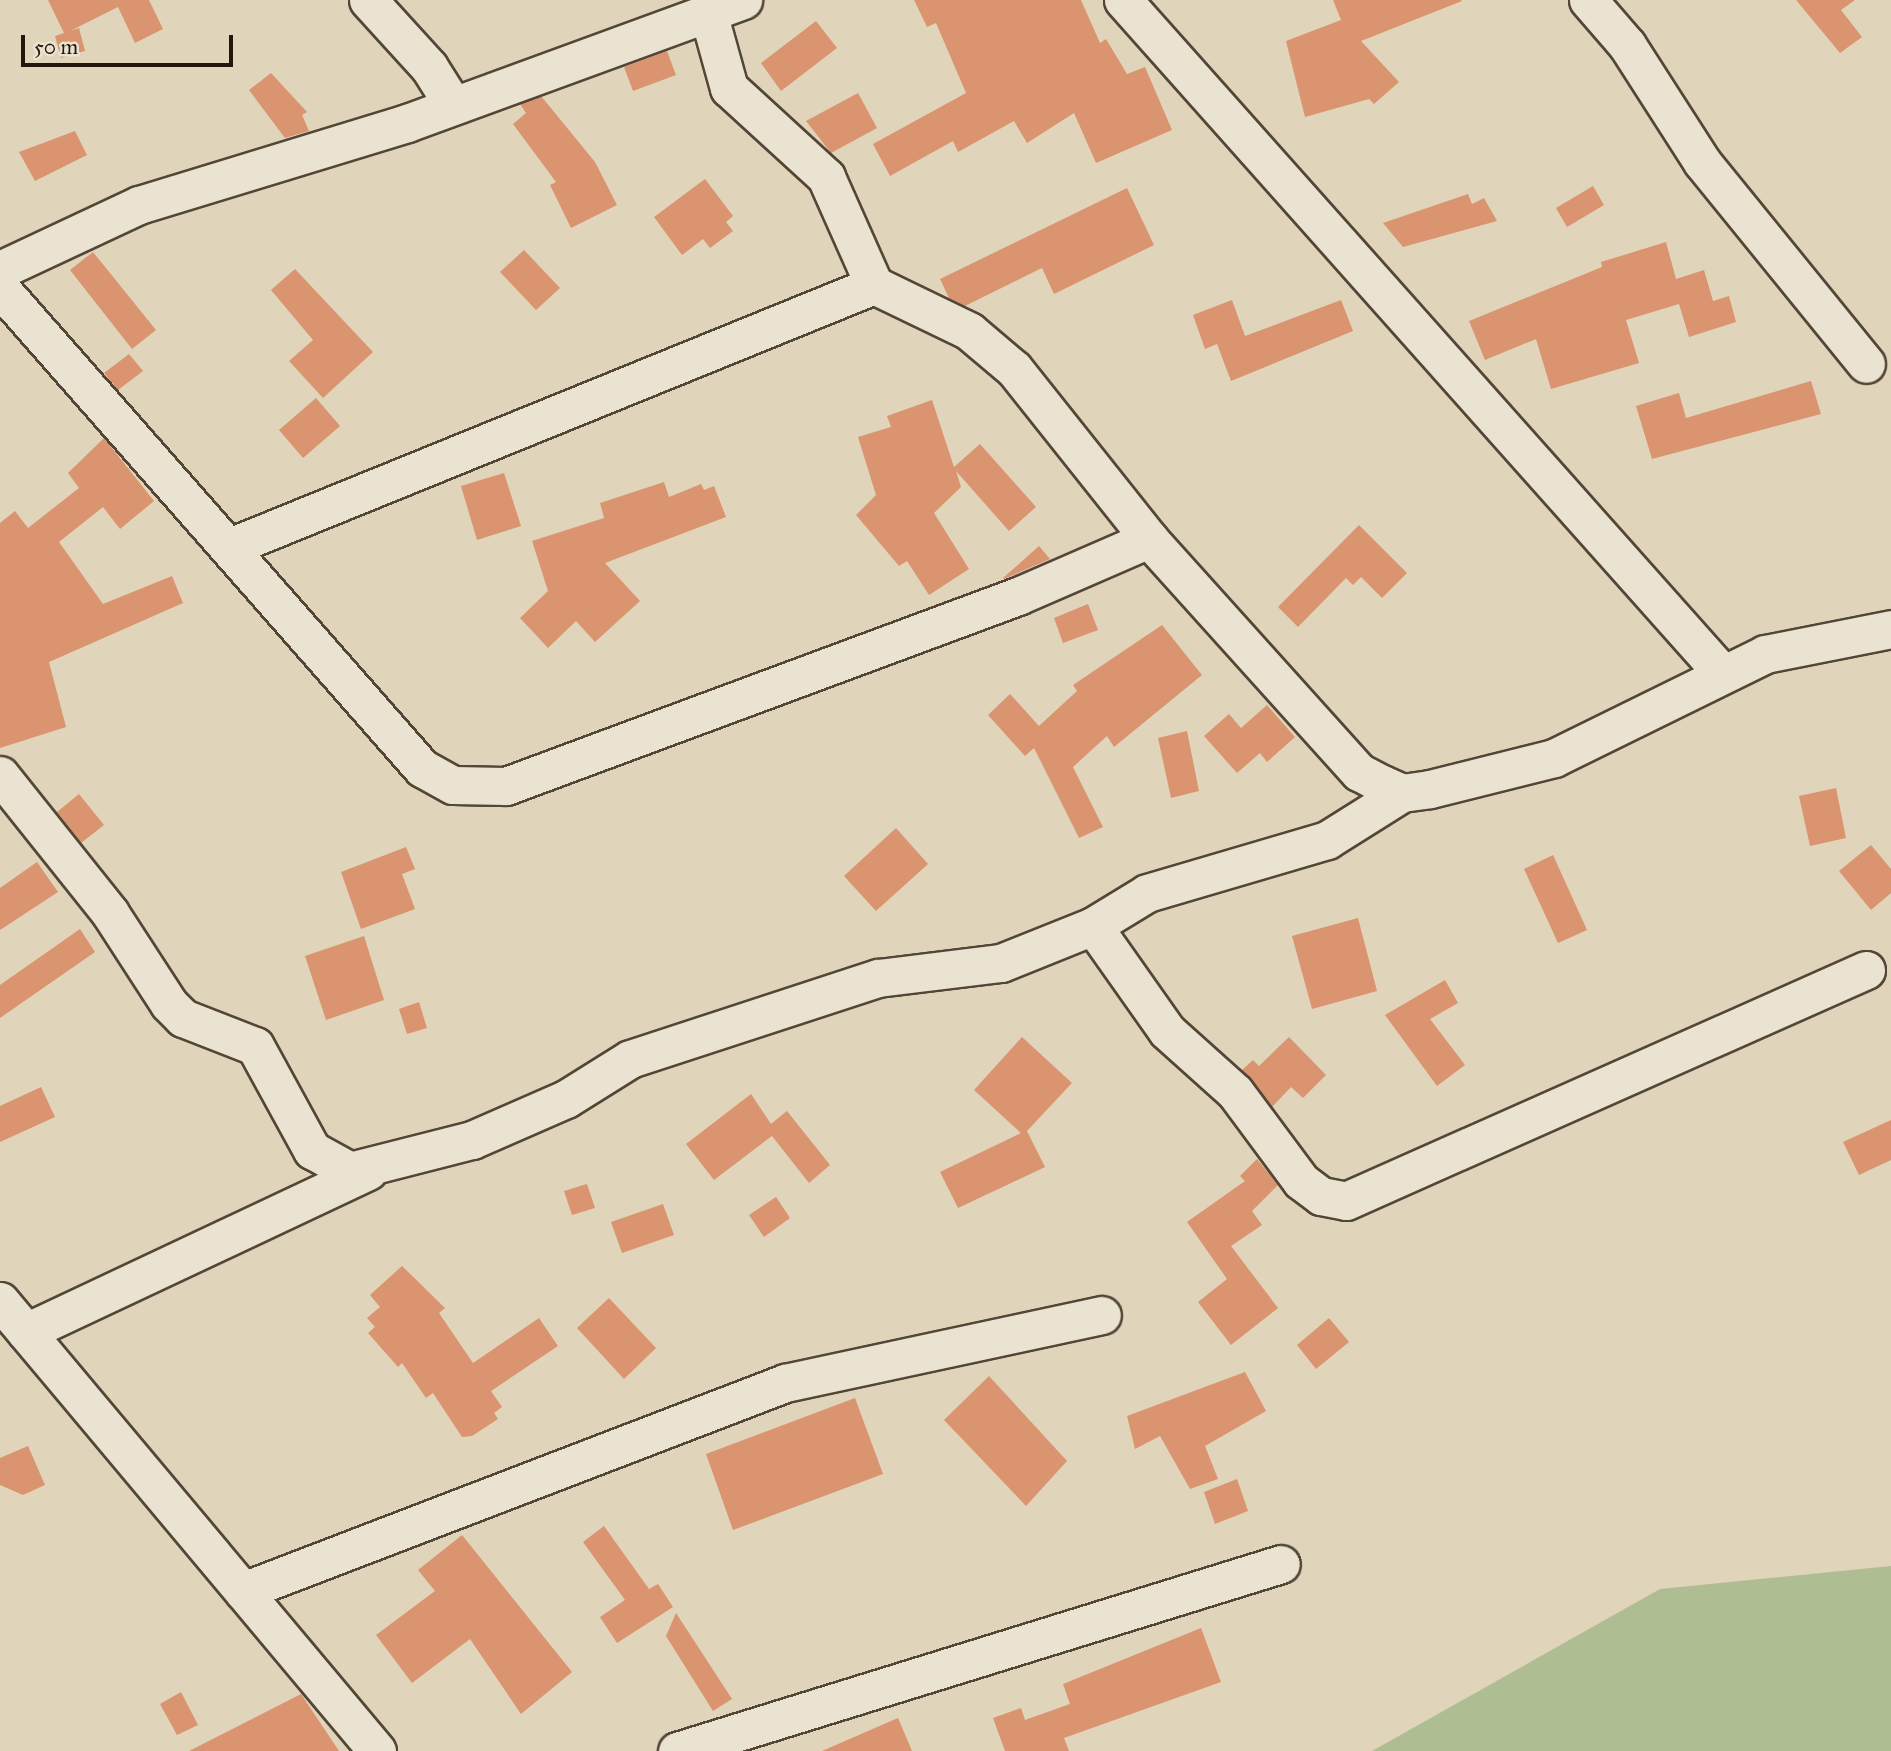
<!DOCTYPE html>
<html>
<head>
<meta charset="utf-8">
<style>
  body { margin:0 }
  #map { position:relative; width:1891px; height:1751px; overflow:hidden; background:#e0d4ba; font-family:"IM FELL Great Primer",serif }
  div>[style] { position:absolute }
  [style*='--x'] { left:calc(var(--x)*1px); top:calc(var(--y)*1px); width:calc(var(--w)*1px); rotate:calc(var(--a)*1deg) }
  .green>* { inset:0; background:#afbd92 }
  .building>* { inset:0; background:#da9470 }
  .roads { filter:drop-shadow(2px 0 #544637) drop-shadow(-2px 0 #544637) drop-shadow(0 2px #544637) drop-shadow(0 -2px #544637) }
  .minor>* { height:37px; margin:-18.5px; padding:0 18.5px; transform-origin:18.5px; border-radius:18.5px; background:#ebe3d2 }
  span { translate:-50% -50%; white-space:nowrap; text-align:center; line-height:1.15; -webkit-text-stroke:7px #ebe3d2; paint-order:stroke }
  .scale { position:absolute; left:21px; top:35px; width:212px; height:32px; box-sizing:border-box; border:4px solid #25160b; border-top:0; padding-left:9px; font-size:21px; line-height:24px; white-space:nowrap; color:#25160b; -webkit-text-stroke:5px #ebe3d2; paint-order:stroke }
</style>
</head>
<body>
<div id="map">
  <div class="green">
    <i style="clip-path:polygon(1891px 1566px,1891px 1751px,1372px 1751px,1660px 1589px)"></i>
  </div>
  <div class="building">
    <i style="clip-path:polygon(48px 0,149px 0,163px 29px,135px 43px,118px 7px,70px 31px,79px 28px,85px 51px,61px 58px,55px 36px,64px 33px)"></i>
    <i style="clip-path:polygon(914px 0,1081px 0,1100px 43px,1106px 39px,1127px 74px,1145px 67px,1172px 130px,1096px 163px,1074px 113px,1027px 143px,1014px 121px,958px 152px,953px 141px,890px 176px,873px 144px,966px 93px,936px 23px,927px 27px)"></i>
    <i style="clip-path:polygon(1333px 0,1461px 0,1462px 1px,1361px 41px,1399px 82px,1374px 104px,1369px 99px,1305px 117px,1286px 41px,1341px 20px)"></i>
    <i style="clip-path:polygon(1796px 0,1855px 0,1841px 10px,1862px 37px,1840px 53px)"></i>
    <i style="clip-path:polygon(816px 21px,837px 48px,781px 91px,761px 63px)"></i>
    <i style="clip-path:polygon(667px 51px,676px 75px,633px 91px,624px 67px)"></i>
    <i style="clip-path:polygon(271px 73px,307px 112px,302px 115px,309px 131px,285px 138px,249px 90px)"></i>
    <i style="clip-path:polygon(858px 93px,877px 128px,831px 153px,806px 121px)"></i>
    <i style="clip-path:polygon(541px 96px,595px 162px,617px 205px,571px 228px,550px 185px,556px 182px,513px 124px,526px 113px,520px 104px)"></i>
    <i style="clip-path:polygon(75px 131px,87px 155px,35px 181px,19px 152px)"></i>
    <i style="clip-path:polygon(705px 179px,733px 216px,726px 222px,733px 231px,710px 248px,703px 239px,682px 255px,654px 217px)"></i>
    <i style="clip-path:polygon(1593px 186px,1604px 205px,1567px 227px,1556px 208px)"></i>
    <i style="clip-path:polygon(1127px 188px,1154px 245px,1054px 294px,1042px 268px,965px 306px,949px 298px,940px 279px)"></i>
    <i style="clip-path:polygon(1468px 194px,1472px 204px,1484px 198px,1497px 221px,1403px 247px,1383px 223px)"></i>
    <i style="clip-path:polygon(1666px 242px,1676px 279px,1704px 270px,1713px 301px,1729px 296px,1736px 322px,1689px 337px,1679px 304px,1626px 320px,1639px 363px,1551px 389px,1536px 339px,1485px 360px,1469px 321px,1602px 267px,1601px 262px)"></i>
    <i style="clip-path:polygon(524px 250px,560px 288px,536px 310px,500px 272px)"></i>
    <i style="clip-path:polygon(93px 252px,156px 330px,132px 349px,70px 270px)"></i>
    <i style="clip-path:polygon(295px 269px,373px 352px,323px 398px,289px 361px,313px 340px,271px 290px)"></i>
    <i style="clip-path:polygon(1232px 300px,1245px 336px,1341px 300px,1353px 331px,1231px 381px,1217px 344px,1205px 349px,1193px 315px)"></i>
    <i style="clip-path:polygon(129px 354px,143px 371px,118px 390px,104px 373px)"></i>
    <i style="clip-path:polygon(1811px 381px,1821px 414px,1652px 459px,1636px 406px,1679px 393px,1686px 418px)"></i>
    <i style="clip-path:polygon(316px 398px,340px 426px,303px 458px,279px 430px)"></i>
    <i style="clip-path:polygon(932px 400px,954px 467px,980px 444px,1036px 507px,1009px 531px,956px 471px,961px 487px,934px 513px,969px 569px,929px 595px,907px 561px,899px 566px,856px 515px,876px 495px,858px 437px,891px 427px,887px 416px)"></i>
    <i style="clip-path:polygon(104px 438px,154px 501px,120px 529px,103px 507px,59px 542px,103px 604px,172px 576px,183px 603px,49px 662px,66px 727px,0 748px,0 523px,15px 511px,28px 528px,79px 488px,68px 473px)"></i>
    <i style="clip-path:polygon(504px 473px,521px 526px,477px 540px,461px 486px)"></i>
    <i style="clip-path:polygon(664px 482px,669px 497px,701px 484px,704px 490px,714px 486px,726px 517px,605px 563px,640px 601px,595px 642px,576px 621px,548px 648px,520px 618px,548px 591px,532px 541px,604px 518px,600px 503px)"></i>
    <i style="clip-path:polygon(1359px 525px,1407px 573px,1382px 598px,1361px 577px,1353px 585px,1346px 578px,1298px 627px,1278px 607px)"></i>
    <i style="clip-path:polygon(1039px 546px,1050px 559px,1004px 579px,1003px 578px)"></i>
    <i style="clip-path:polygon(1088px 604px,1098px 630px,1063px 643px,1054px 618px)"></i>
    <i style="clip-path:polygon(1162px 625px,1202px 675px,1114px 747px,1107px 736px,1073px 767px,1103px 827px,1079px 838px,1034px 748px,1025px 756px,988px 715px,1010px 694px,1039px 726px,1077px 691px,1073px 685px)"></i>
    <i style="clip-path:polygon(1267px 705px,1295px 737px,1267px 762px,1260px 753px,1237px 773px,1204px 736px,1229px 714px,1241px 728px)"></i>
    <i style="clip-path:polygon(1187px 731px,1199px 791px,1171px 798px,1158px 738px)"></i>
    <i style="clip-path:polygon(1836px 788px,1846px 838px,1810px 846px,1799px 796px)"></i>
    <i style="clip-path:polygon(79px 794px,104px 825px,81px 843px,57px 812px)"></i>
    <i style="clip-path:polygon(896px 828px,928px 864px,876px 911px,844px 876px)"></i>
    <i style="clip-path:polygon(1871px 845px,1891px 869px,1891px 893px,1871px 910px,1839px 871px)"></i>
    <i style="clip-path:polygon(406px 847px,415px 869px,402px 874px,415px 909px,361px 929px,341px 872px)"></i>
    <i style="clip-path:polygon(1553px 855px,1587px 930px,1558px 943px,1524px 869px)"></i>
    <i style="clip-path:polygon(37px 862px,58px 892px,0 930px,0 888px)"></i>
    <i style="clip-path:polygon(1358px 918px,1377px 991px,1312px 1009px,1292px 936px)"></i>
    <i style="clip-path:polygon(80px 929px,95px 952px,0 1018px,0 985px)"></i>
    <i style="clip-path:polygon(364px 936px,384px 1000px,326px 1020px,305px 956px)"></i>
    <i style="clip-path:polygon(1445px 980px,1458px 1003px,1430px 1019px,1465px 1065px,1437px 1086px,1385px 1015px)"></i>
    <i style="clip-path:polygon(419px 1002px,427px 1028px,407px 1034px,399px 1009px)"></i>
    <i style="clip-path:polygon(1022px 1037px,1072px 1083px,1027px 1131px,1045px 1167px,958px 1208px,940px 1172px,1021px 1133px,974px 1090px)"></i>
    <i style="clip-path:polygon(1289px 1037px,1326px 1075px,1303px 1098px,1291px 1087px,1272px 1107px,1242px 1070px,1253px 1060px,1259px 1066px)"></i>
    <i style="clip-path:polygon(41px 1087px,55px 1117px,0 1142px,0 1106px)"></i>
    <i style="clip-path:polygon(751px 1094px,771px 1124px,787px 1111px,830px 1165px,809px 1183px,772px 1136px,714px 1180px,686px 1144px)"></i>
    <i style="clip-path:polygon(1891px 1120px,1891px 1160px,1859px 1175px,1843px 1142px)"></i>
    <i style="clip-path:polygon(1257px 1159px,1278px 1185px,1252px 1211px,1262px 1225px,1231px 1246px,1278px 1308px,1231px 1345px,1198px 1302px,1227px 1279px,1187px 1222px,1245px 1181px,1240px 1176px)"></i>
    <i style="clip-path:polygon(587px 1184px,595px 1208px,572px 1215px,564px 1191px)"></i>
    <i style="clip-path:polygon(776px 1197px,790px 1218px,764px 1237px,749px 1215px)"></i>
    <i style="clip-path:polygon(663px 1204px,674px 1235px,622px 1253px,611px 1222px)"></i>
    <i style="clip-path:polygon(402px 1266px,445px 1308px,439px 1313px,473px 1363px,539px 1318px,558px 1346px,491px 1391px,502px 1407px,494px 1413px,498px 1419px,472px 1436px,462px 1437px,433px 1393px,426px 1398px,402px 1363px,398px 1367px,368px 1333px,375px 1327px,367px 1318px,380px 1307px,370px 1295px)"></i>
    <i style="clip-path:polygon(609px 1298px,656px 1348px,624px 1379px,577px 1328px)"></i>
    <i style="clip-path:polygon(1329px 1318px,1349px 1342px,1316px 1369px,1297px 1345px)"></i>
    <i style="clip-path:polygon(1245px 1372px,1266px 1411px,1205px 1446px,1218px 1479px,1190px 1489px,1160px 1436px,1135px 1449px,1127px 1416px)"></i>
    <i style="clip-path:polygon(989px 1376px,1067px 1461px,1026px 1506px,944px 1420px)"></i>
    <i style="clip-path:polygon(855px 1398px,883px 1474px,733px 1530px,706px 1454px)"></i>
    <i style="clip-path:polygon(28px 1446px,45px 1485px,23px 1495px,0 1485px,0 1458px)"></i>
    <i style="clip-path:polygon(1237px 1479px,1248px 1511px,1215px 1524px,1204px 1492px)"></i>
    <i style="clip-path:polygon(604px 1526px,649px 1589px,658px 1584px,673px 1607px,617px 1643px,600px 1617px,625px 1600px,583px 1542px)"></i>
    <i style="clip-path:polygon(462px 1535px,572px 1672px,521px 1714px,470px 1639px,412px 1683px,376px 1635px,435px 1591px,418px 1570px)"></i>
    <i style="clip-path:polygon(676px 1613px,732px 1699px,713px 1711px,666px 1636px)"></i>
    <i style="clip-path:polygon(1201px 1628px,1221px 1682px,1064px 1738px,1069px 1751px,1005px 1751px,993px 1718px,1021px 1708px,1025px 1720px,1070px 1704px,1063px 1684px)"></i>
    <i style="clip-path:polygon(181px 1692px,198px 1725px,177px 1735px,160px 1704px)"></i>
    <i style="clip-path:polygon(301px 1694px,339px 1751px,189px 1751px)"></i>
    <i style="clip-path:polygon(898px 1718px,912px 1751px,822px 1751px)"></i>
  </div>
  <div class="roads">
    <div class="minor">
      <i style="--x:368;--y:0;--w:91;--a:47.7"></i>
      <i style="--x:429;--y:67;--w:41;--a:57.8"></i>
      <i style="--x:1123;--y:0;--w:900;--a:48.33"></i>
      <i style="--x:1588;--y:0;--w:60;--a:49.1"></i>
      <i style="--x:1627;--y:45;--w:139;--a:57.3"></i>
      <i style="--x:1702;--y:162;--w:260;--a:50.9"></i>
      <i style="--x:709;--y:16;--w:75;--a:74.5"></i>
      <i style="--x:729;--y:88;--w:132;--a:42.5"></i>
      <i style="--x:826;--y:177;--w:118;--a:66"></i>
      <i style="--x:874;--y:285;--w:106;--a:25.8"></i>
      <i style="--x:969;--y:331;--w:59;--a:40.2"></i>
      <i style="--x:1014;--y:369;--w:217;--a:51.5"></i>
      <i style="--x:1149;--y:539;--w:314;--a:48"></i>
      <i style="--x:1359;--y:772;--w:26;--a:28"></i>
      <i style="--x:1382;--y:784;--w:22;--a:24"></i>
      <i style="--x:1402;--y:793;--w:28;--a:-8"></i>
      <i style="--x:1430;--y:789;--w:128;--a:-14"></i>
      <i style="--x:1554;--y:758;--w:235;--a:-26.2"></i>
      <i style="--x:1765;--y:654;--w:128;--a:-11.2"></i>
      <i style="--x:0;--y:270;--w:153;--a:-25.1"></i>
      <i style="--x:139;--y:205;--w:280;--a:-17"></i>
      <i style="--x:407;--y:123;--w:358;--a:-20.1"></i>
      <i style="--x:0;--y:288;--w:639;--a:48.68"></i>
      <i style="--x:422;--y:768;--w:35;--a:29"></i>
      <i style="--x:453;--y:785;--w:53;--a:1.1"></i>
      <i style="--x:506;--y:786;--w:546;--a:-20.36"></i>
      <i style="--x:1018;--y:596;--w:143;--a:-23.5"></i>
      <i style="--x:232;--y:546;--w:693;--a:-22.12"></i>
      <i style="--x:0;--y:775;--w:176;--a:51.4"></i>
      <i style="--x:110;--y:913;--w:108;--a:57"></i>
      <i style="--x:169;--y:1004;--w:20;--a:45"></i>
      <i style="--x:183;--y:1018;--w:77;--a:21.3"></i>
      <i style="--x:255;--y:1046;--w:119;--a:61.3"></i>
      <i style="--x:312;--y:1150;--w:43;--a:28.9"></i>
      <i style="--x:350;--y:1171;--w:126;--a:-14.3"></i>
      <i style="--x:472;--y:1140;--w:103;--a:-23.6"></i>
      <i style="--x:566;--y:1099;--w:75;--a:-32"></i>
      <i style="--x:630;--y:1059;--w:261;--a:-18.1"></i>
      <i style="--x:878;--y:978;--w:124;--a:-7"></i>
      <i style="--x:1001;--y:963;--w:99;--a:-21.9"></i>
      <i style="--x:1093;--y:926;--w:63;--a:-31.4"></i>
      <i style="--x:1147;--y:893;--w:188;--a:-16.4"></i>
      <i style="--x:1327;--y:840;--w:89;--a:-32.1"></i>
      <i style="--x:1093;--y:926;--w:128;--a:54.8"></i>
      <i style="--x:1167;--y:1031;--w:91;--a:41.9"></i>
      <i style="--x:1235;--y:1092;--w:111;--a:53.4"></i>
      <i style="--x:1301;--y:1181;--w:25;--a:37"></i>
      <i style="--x:1321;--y:1196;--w:25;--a:11"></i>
      <i style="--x:1346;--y:1201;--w:569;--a:-23.95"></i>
      <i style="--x:0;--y:1301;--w:587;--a:50.04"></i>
      <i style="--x:26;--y:1332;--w:378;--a:-25.2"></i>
      <i style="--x:243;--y:1591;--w:581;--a:-20.99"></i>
      <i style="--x:785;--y:1383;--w:324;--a:-12.1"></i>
      <i style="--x:677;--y:1751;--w:632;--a:-17.2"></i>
    </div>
  </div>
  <div class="scale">50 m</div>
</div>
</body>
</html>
